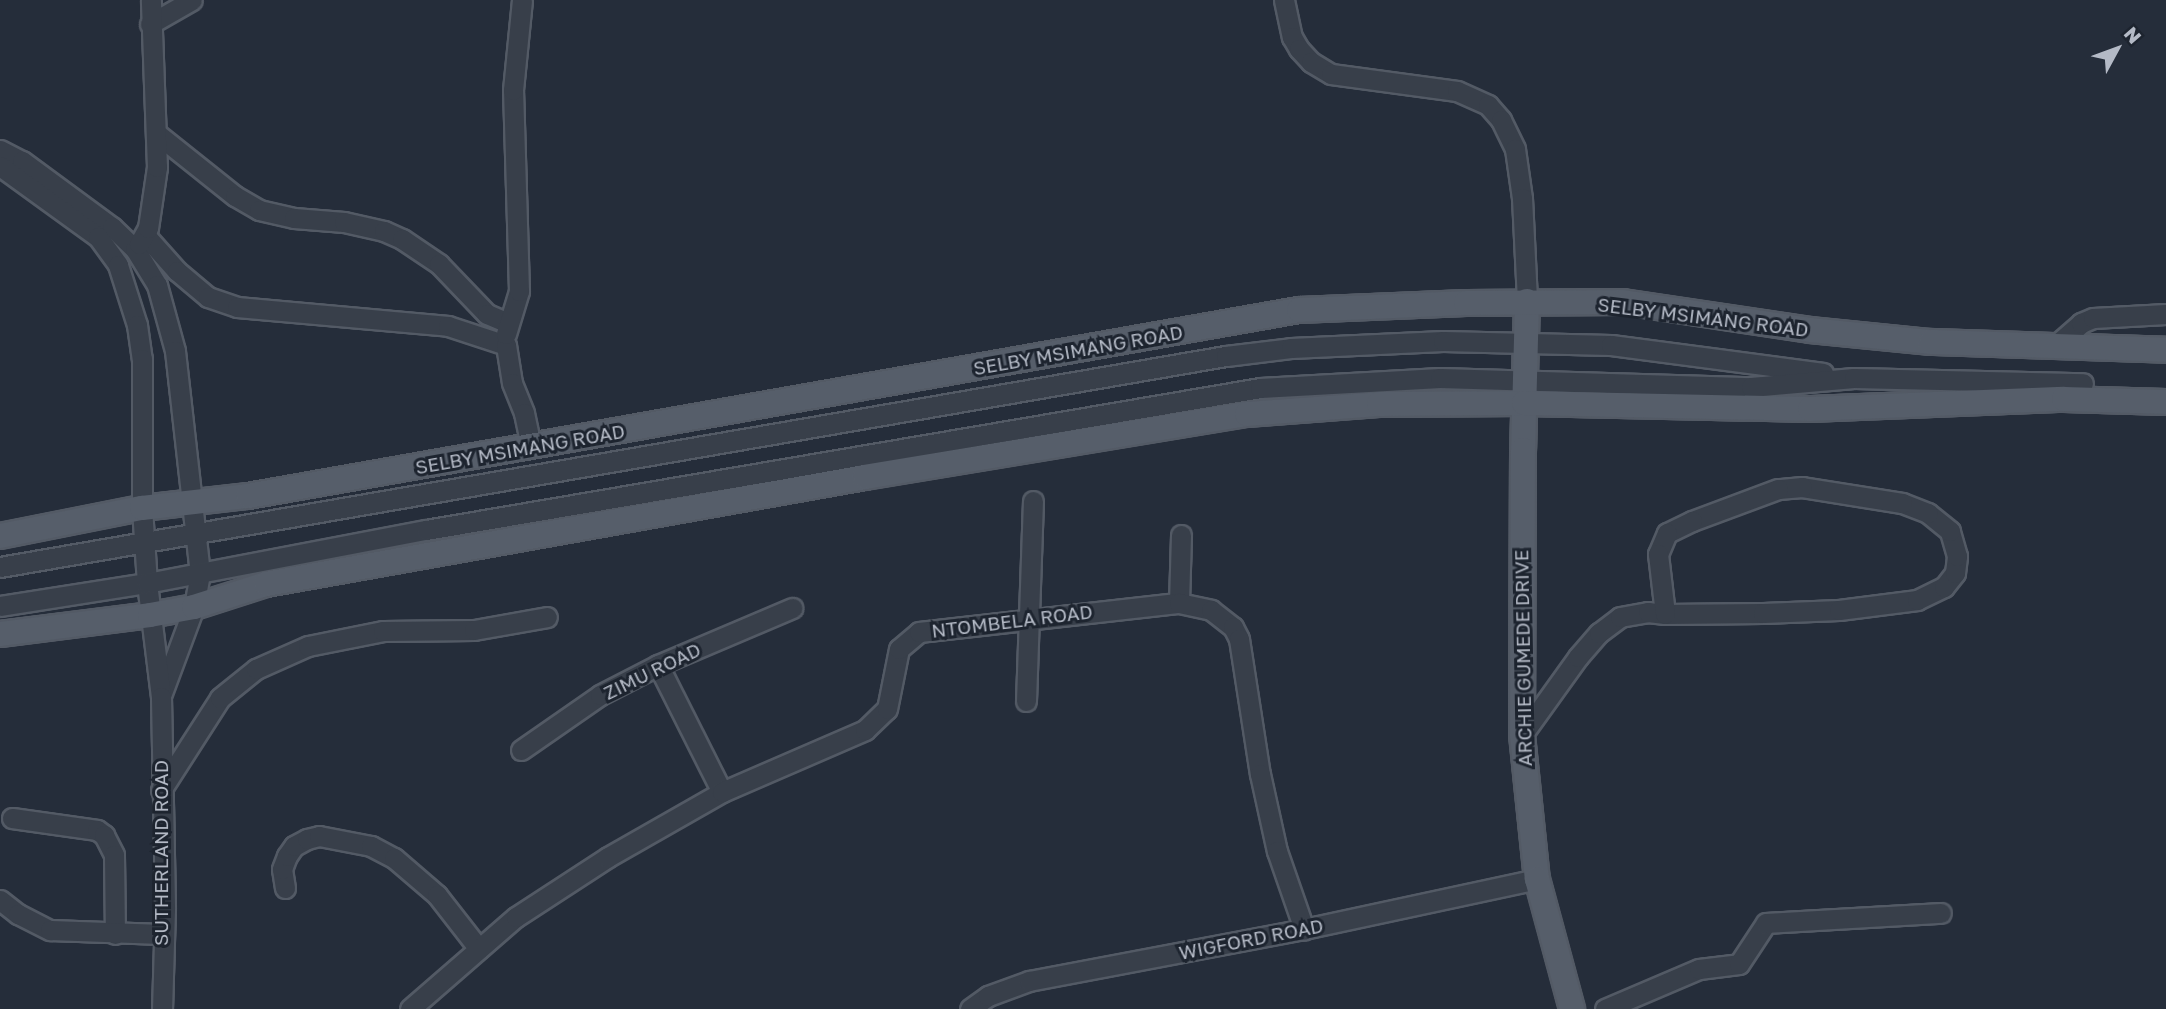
<!DOCTYPE html>
<html>
<head>
<meta charset="utf-8">
<style>
  body { margin:0 }
  #map { position:relative; width:2166px; height:1009px; overflow:hidden; background:#252d3a; font-family:"Golos Text",sans-serif }
  div>[style] { position:absolute }
  [style*='--x'] { left:calc(var(--x)*1px); top:calc(var(--y)*1px); width:calc(var(--w)*1px); rotate:calc(var(--a)*1deg) }
  .roads { filter:drop-shadow(2px 0 #535a65) drop-shadow(-2px 0 #535a65) drop-shadow(0 2px #535a65) drop-shadow(0 -2px #535a65) }
  .minor>* { height:19px; margin:-9.5px; padding:0 9.5px; transform-origin:9.5px; border-radius:9.5px; background:#383f4a }
  .major>* { height:24px; margin:-12px; padding:0 12px; transform-origin:12px; border-radius:12px; background:#565e6a }
  span { translate:-50% -50%; white-space:nowrap; text-align:center; line-height:1.15; -webkit-text-stroke:6px #1d242f; paint-order:stroke }
  .street-label { font-size:19px; color:#b4bac6 }
  .north { position:absolute; left:2082px; top:14px; width:70px; height:70px; -webkit-text-stroke:5px #1d242f; paint-order:stroke; rotate:49deg; font-size:19px; font-weight:700; line-height:28px; text-align:center; color:#b4bac6 }
  .north::after { content:''; display:block; margin:auto; width:24px; height:32px; background:#b4bac6; clip-path:polygon(50% 0,100% 100%,50% 72%,0 100%) }
</style>
</head>
<body>
<div id="map">
  <div class="roads">
    <div class="minor">
      <i style="--x:1284;--y:0;--w:38;--a:78"></i>
      <i style="--x:1292;--y:37;--w:14;--a:60"></i>
      <i style="--x:1299;--y:49;--w:18;--a:47"></i>
      <i style="--x:1311;--y:62;--w:23;--a:31"></i>
      <i style="--x:1331;--y:74;--w:127;--a:7.7"></i>
      <i style="--x:1457;--y:91;--w:34;--a:24"></i>
      <i style="--x:1488;--y:105;--w:20;--a:49"></i>
      <i style="--x:1501;--y:120;--w:32;--a:64"></i>
      <i style="--x:1515;--y:149;--w:49;--a:81.9"></i>
      <i style="--x:1522;--y:198;--w:103;--a:87.2"></i>
      <i style="--x:150;--y:24;--w:48;--a:-29.7"></i>
      <i style="--x:156;--y:133;--w:101;--a:38.6"></i>
      <i style="--x:235;--y:196;--w:28;--a:30"></i>
      <i style="--x:259;--y:210;--w:36;--a:13"></i>
      <i style="--x:294;--y:218;--w:50;--a:4.6"></i>
      <i style="--x:344;--y:222;--w:41;--a:12.7"></i>
      <i style="--x:384;--y:231;--w:20;--a:24"></i>
      <i style="--x:402;--y:239;--w:45;--a:34"></i>
      <i style="--x:439;--y:264;--w:69;--a:46.2"></i>
      <i style="--x:487;--y:314;--w:23;--a:23"></i>
      <i style="--x:0;--y:150;--w:25;--a:27"></i>
      <i style="--x:22;--y:161;--w:112;--a:36.3"></i>
      <i style="--x:112;--y:227;--w:32;--a:44"></i>
      <i style="--x:135;--y:249;--w:42;--a:58.6"></i>
      <i style="--x:157;--y:285;--w:68;--a:74.7"></i>
      <i style="--x:175;--y:351;--w:223;--a:83.6"></i>
      <i style="--x:200;--y:573;--w:35;--a:100"></i>
      <i style="--x:194;--y:607;--w:92;--a:110.4"></i>
      <i style="--x:0;--y:166;--w:121;--a:35.9"></i>
      <i style="--x:98;--y:237;--w:34;--a:54"></i>
      <i style="--x:118;--y:265;--w:63;--a:72.4"></i>
      <i style="--x:137;--y:325;--w:34;--a:82"></i>
      <i style="--x:142;--y:359;--w:149;--a:90"></i>
      <i style="--x:142;--y:508;--w:75;--a:86.2"></i>
      <i style="--x:147;--y:583;--w:115;--a:83"></i>
      <i style="--x:161;--y:697;--w:212;--a:88.9"></i>
      <i style="--x:165;--y:909;--w:100;--a:91.7"></i>
      <i style="--x:145;--y:235;--w:48;--a:48.4"></i>
      <i style="--x:177;--y:271;--w:40;--a:40"></i>
      <i style="--x:208;--y:297;--w:31;--a:19"></i>
      <i style="--x:237;--y:307;--w:212;--a:5.1"></i>
      <i style="--x:448;--y:326;--w:61;--a:18.1"></i>
      <i style="--x:506;--y:345;--w:38;--a:81"></i>
      <i style="--x:512;--y:383;--w:32;--a:68"></i>
      <i style="--x:524;--y:413;--w:35;--a:78"></i>
      <i style="--x:139;--y:244;--w:18;--a:-61"></i>
      <i style="--x:148;--y:228;--w:62;--a:-81.6"></i>
      <i style="--x:157;--y:167;--w:167;--a:-92.1"></i>
      <i style="--x:506;--y:334;--w:45;--a:-73.2"></i>
      <i style="--x:519;--y:291;--w:201;--a:-91.7"></i>
      <i style="--x:513;--y:90;--w:90;--a:-84.3"></i>
      <i style="--x:2055;--y:346;--w:35;--a:-41"></i>
      <i style="--x:2081;--y:323;--w:13;--a:-23"></i>
      <i style="--x:2093;--y:318;--w:73;--a:-3.1"></i>
      <i style="--x:0;--y:567;--w:1244;--a:-9.77"></i>
      <i style="--x:1226;--y:356;--w:65;--a:-7"></i>
      <i style="--x:1291;--y:348;--w:152;--a:-2.6"></i>
      <i style="--x:1443;--y:341;--w:168;--a:1.4"></i>
      <i style="--x:1611;--y:345;--w:214;--a:7.5"></i>
      <i style="--x:1179;--y:603;--w:68;--a:-88.3"></i>
      <i style="--x:0;--y:606;--w:149;--a:-8.9"></i>
      <i style="--x:147;--y:583;--w:284;--a:-10.8"></i>
      <i style="--x:426;--y:530;--w:846;--a:-9.66"></i>
      <i style="--x:1260;--y:388;--w:180;--a:-3.2"></i>
      <i style="--x:1440;--y:378;--w:311;--a:1.7"></i>
      <i style="--x:1751;--y:387;--w:103;--a:-5"></i>
      <i style="--x:1854;--y:378;--w:229;--a:1.3"></i>
      <i style="--x:658;--y:665;--w:142;--a:63.3"></i>
      <i style="--x:1026;--y:701;--w:200;--a:-88"></i>
      <i style="--x:1522;--y:735;--w:96;--a:-54.3"></i>
      <i style="--x:1578;--y:657;--w:32;--a:-49"></i>
      <i style="--x:1599;--y:633;--w:26;--a:-37"></i>
      <i style="--x:1620;--y:617;--w:28;--a:-10"></i>
      <i style="--x:1648;--y:612;--w:17;--a:7"></i>
      <i style="--x:1665;--y:614;--w:98;--a:-0.6"></i>
      <i style="--x:1763;--y:613;--w:76;--a:-2.3"></i>
      <i style="--x:1839;--y:610;--w:79;--a:-7.3"></i>
      <i style="--x:1917;--y:600;--w:30;--a:-26"></i>
      <i style="--x:1944;--y:587;--w:18;--a:-52"></i>
      <i style="--x:1955;--y:573;--w:17;--a:-83"></i>
      <i style="--x:1957;--y:556;--w:26;--a:-106"></i>
      <i style="--x:1950;--y:531;--w:28;--a:-141"></i>
      <i style="--x:1928;--y:513;--w:28;--a:-159"></i>
      <i style="--x:1902;--y:503;--w:101;--a:-170.9"></i>
      <i style="--x:1802;--y:487;--w:24;--a:175"></i>
      <i style="--x:1778;--y:489;--w:92;--a:159.6"></i>
      <i style="--x:1692;--y:521;--w:28;--a:154"></i>
      <i style="--x:1667;--y:533;--w:23;--a:113"></i>
      <i style="--x:1658;--y:554;--w:60;--a:83.3"></i>
      <i style="--x:521;--y:750;--w:96;--a:-34.8"></i>
      <i style="--x:600;--y:695;--w:65;--a:-27.3"></i>
      <i style="--x:658;--y:665;--w:146;--a:-23"></i>
      <i style="--x:161;--y:790;--w:109;--a:-57.3"></i>
      <i style="--x:220;--y:698;--w:46;--a:-38.9"></i>
      <i style="--x:256;--y:669;--w:57;--a:-23.9"></i>
      <i style="--x:308;--y:646;--w:76;--a:-11.3"></i>
      <i style="--x:383;--y:631;--w:91;--a:-0.6"></i>
      <i style="--x:474;--y:630;--w:74;--a:-10.1"></i>
      <i style="--x:12;--y:818;--w:86;--a:8"></i>
      <i style="--x:97;--y:830;--w:9;--a:36"></i>
      <i style="--x:104;--y:835;--w:22;--a:63"></i>
      <i style="--x:114;--y:855;--w:79;--a:89.3"></i>
      <i style="--x:285;--y:888;--w:19;--a:-99"></i>
      <i style="--x:282;--y:869;--w:14;--a:-69"></i>
      <i style="--x:287;--y:856;--w:12;--a:-55"></i>
      <i style="--x:294;--y:846;--w:15;--a:-28"></i>
      <i style="--x:307;--y:839;--w:12;--a:-14"></i>
      <i style="--x:319;--y:836;--w:53;--a:10.9"></i>
      <i style="--x:371;--y:846;--w:26;--a:28"></i>
      <i style="--x:394;--y:858;--w:57;--a:40.7"></i>
      <i style="--x:437;--y:895;--w:68;--a:52.1"></i>
      <i style="--x:0;--y:900;--w:23;--a:38"></i>
      <i style="--x:18;--y:914;--w:36;--a:27"></i>
      <i style="--x:50;--y:930;--w:112;--a:2"></i>
      <i style="--x:410;--y:1009;--w:140;--a:-41"></i>
      <i style="--x:516;--y:917;--w:110;--a:-33.1"></i>
      <i style="--x:608;--y:857;--w:131;--a:-29.7"></i>
      <i style="--x:722;--y:792;--w:156;--a:-23.4"></i>
      <i style="--x:865;--y:730;--w:30;--a:-44"></i>
      <i style="--x:887;--y:709;--w:61;--a:-78.7"></i>
      <i style="--x:899;--y:649;--w:26;--a:-40"></i>
      <i style="--x:919;--y:632;--w:262;--a:-6.4"></i>
      <i style="--x:1179;--y:603;--w:33;--a:12"></i>
      <i style="--x:1211;--y:610;--w:28;--a:38"></i>
      <i style="--x:1233;--y:627;--w:13;--a:63"></i>
      <i style="--x:1239;--y:639;--w:137;--a:81.2"></i>
      <i style="--x:1260;--y:774;--w:79;--a:77.6"></i>
      <i style="--x:1277;--y:851;--w:83;--a:70.9"></i>
      <i style="--x:970;--y:1009;--w:22;--a:-36"></i>
      <i style="--x:988;--y:996;--w:44;--a:-20.1"></i>
      <i style="--x:1029;--y:981;--w:280;--a:-10.7"></i>
      <i style="--x:1304;--y:929;--w:238;--a:-12.1"></i>
      <i style="--x:1605;--y:1009;--w:102;--a:-23.1"></i>
      <i style="--x:1699;--y:969;--w:40;--a:-7.1"></i>
      <i style="--x:1739;--y:964;--w:49;--a:-56.6"></i>
      <i style="--x:1766;--y:923;--w:175;--a:-3.3"></i>
    </div>
    <div class="major">
      <i style="--x:1527;--y:301;--w:149;--a:91.5"></i>
      <i style="--x:1523;--y:450;--w:285;--a:90.2"></i>
      <i style="--x:1522;--y:735;--w:145;--a:84.1"></i>
      <i style="--x:1537;--y:879;--w:135;--a:74.9"></i>
      <i style="--x:0;--y:536;--w:145;--a:-11.2"></i>
      <i style="--x:142;--y:508;--w:107;--a:-6.5"></i>
      <i style="--x:248;--y:496;--w:1067;--a:-10.04"></i>
      <i style="--x:1299;--y:310;--w:167;--a:-2.4"></i>
      <i style="--x:1466;--y:303;--w:157;--a:-0.4"></i>
      <i style="--x:1623;--y:302;--w:189;--a:8.5"></i>
      <i style="--x:1810;--y:330;--w:122;--a:5.7"></i>
      <i style="--x:1931;--y:342;--w:235;--a:1.9"></i>
      <i style="--x:0;--y:634;--w:151;--a:-7.2"></i>
      <i style="--x:150;--y:615;--w:45;--a:-10.3"></i>
      <i style="--x:194;--y:607;--w:76;--a:-17.7"></i>
      <i style="--x:266;--y:584;--w:608;--a:-10.13"></i>
      <i style="--x:865;--y:477;--w:387;--a:-9.4"></i>
      <i style="--x:1247;--y:414;--w:132;--a:-4.3"></i>
      <i style="--x:1379;--y:404;--w:145;--a:-0.4"></i>
      <i style="--x:1524;--y:403;--w:286;--a:1.2"></i>
      <i style="--x:1810;--y:409;--w:254;--a:-2.3"></i>
      <i style="--x:2064;--y:399;--w:102;--a:1.7"></i>
    </div>
  </div>
  <div class="street-label">
    <span style="left:1703px;top:317px;rotate:7deg">SELBY MSIMANG ROAD</span>
    <span style="left:1078px;top:350px;rotate:-10deg">SELBY MSIMANG ROAD</span>
    <span style="left:520px;top:449px;rotate:-10deg">SELBY MSIMANG ROAD</span>
    <span style="left:1012px;top:621px;rotate:-7deg">NTOMBELA ROAD</span>
    <span style="left:1523px;top:658px;rotate:-91deg">ARCHIE GUMEDE DRIVE</span>
    <span style="left:652px;top:671px;rotate:-26deg">ZIMU ROAD</span>
    <span style="left:161px;top:853px;rotate:-90deg">SUTHERLAND ROAD</span>
    <span style="left:1251px;top:939px;rotate:-11deg">WIGFORD ROAD</span>
  </div>
  <div class="north">N</div>
</div>
</body>
</html>
